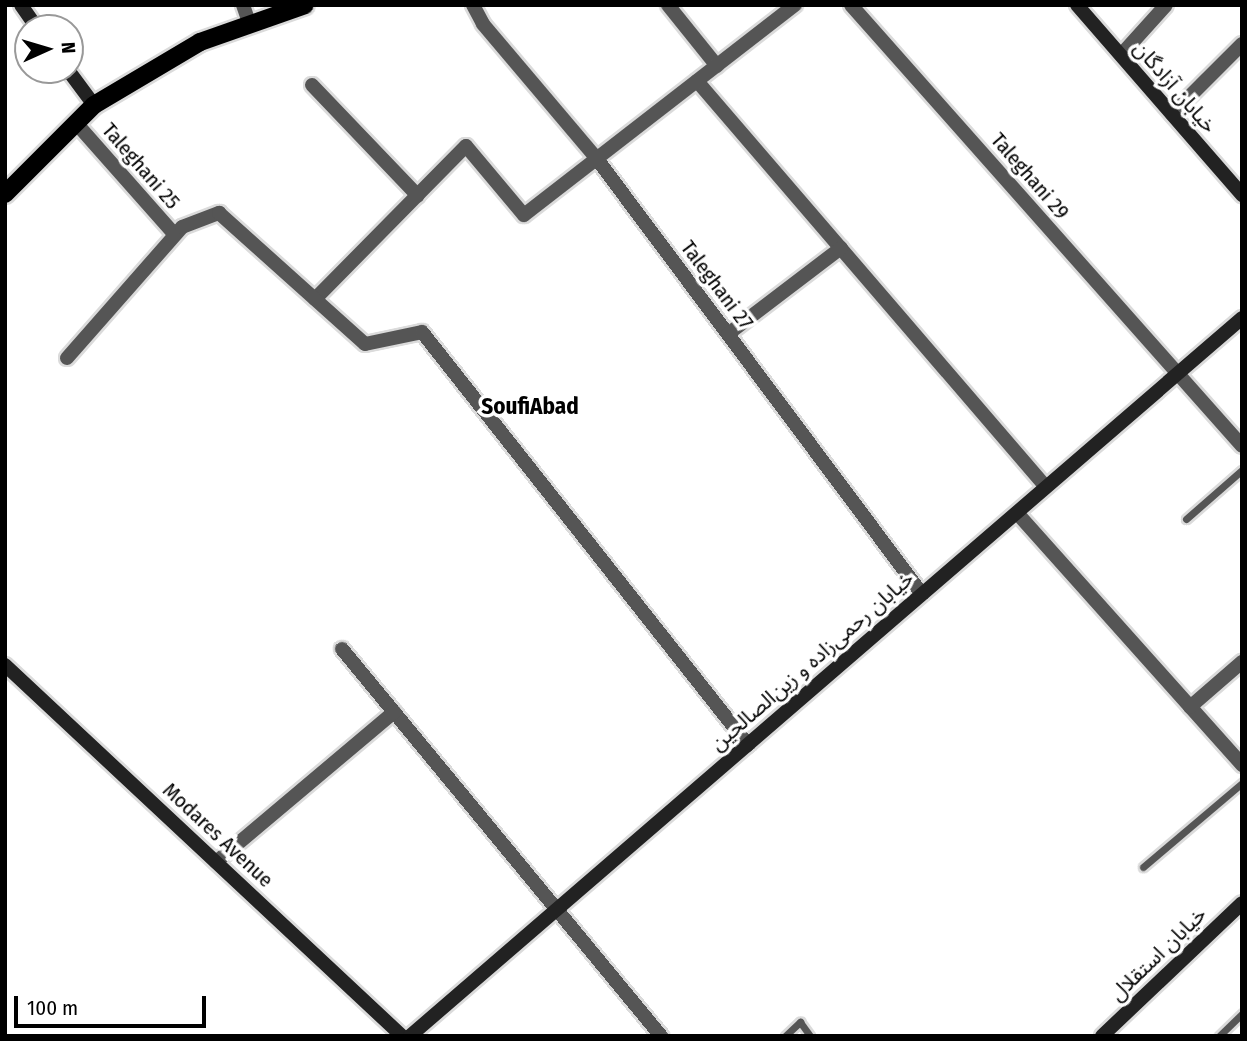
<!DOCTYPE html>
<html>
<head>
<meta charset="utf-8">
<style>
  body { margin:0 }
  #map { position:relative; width:1247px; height:1041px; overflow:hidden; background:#fff; font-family:"Fira Sans Condensed","Noto Sans Arabic",sans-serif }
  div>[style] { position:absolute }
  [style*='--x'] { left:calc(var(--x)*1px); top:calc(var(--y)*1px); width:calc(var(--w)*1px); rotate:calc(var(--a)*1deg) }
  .roads { filter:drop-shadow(2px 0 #dbdbdb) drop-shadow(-2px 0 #dbdbdb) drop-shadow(0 2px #dbdbdb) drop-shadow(0 -2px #dbdbdb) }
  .lane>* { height:7px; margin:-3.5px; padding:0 3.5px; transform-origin:3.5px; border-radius:3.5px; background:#555 }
  .street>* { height:14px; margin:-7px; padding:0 7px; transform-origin:7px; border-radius:7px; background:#555 }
  .secondary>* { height:14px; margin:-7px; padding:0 7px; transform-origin:7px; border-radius:7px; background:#222 }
  .primary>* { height:18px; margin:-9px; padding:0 9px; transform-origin:9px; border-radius:9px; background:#000 }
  span { translate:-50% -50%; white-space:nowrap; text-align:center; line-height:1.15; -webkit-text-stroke:7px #fff; paint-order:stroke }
  .street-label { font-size:21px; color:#000 }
  .neighbourhood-label { font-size:23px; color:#000; font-weight:700 }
  .frame { position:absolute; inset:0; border:7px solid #000; pointer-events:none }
  .north { position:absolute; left:14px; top:14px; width:70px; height:70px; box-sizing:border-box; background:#fff; border:2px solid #999; border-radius:50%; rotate:86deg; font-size:19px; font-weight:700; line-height:28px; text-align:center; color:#000 }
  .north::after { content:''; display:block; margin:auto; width:24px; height:32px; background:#000; clip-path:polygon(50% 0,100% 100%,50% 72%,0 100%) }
  .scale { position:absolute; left:14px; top:996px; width:192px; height:32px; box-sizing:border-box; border:4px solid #000; border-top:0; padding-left:9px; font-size:21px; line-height:24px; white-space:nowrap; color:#000; -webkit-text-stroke:5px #fff; paint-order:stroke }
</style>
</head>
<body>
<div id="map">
  <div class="roads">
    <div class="lane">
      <i style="--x:1186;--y:519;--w:74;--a:-41.2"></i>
      <i style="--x:1143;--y:867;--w:130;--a:-40.3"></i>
      <i style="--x:785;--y:1036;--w:21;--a:-43"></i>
      <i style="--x:800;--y:1022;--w:17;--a:54"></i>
      <i style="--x:1219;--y:1036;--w:32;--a:-44"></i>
    </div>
    <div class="street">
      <i style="--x:243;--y:5;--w:18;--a:71"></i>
      <i style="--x:473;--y:5;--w:21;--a:62"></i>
      <i style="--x:483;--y:24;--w:177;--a:49.8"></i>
      <i style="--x:597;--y:159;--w:543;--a:53.24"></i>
      <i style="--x:668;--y:5;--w:78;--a:51.2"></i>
      <i style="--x:851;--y:5;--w:589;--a:48.44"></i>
      <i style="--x:1121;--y:55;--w:67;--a:-48"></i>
      <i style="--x:697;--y:81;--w:535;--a:49.32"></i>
      <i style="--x:312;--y:85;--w:153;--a:46.3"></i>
      <i style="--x:1172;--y:114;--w:99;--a:-45"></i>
      <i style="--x:76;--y:123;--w:149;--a:48.5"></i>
      <i style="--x:315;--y:299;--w:215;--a:-45.4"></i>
      <i style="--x:466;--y:146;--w:90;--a:50"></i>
      <i style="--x:524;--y:215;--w:343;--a:-37.8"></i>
      <i style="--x:728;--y:334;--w:142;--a:-37.3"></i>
      <i style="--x:67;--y:358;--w:174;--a:-48.7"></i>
      <i style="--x:182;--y:227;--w:40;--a:-21"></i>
      <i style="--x:219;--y:213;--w:196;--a:41.9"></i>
      <i style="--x:365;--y:344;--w:58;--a:-11.9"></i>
      <i style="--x:422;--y:332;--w:526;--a:51.71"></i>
      <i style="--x:1017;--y:513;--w:338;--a:48.2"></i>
      <i style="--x:342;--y:649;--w:502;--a:50.5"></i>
      <i style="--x:1190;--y:707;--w:69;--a:-40.9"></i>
      <i style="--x:216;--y:862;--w:233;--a:-40.1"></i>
    </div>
    <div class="secondary">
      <i style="--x:21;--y:5;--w:28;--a:55"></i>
      <i style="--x:1077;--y:5;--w:252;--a:49"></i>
      <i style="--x:68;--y:70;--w:44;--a:53.4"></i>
      <i style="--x:5;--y:665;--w:543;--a:43.06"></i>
      <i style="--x:410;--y:1036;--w:1099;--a:-40.79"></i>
      <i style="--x:1102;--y:1036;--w:193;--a:-43.5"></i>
    </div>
    <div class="primary">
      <i style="--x:5;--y:194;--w:126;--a:-45"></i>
      <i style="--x:94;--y:105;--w:123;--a:-30.7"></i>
      <i style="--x:200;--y:42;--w:111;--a:-19.4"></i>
    </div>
  </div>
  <div class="street-label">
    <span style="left:1175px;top:87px;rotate:49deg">خیابان آزادگان</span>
    <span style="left:141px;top:166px;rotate:49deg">Taleghani 25</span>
    <span style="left:1030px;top:176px;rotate:49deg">Taleghani 29</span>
    <span style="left:717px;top:285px;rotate:53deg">Taleghani 27</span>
    <span style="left:812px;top:661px;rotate:-41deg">خیابان رحمی‌زاده و زین‌الصالحین</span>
    <span style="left:218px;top:835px;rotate:43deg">Modares Avenue</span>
    <span style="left:1158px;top:954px;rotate:-44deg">خیابان استقلال</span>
  </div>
  <div class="neighbourhood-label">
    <span style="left:530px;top:406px">SoufiAbad</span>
  </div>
  <div class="frame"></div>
  <div class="north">N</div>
  <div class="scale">100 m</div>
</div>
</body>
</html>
